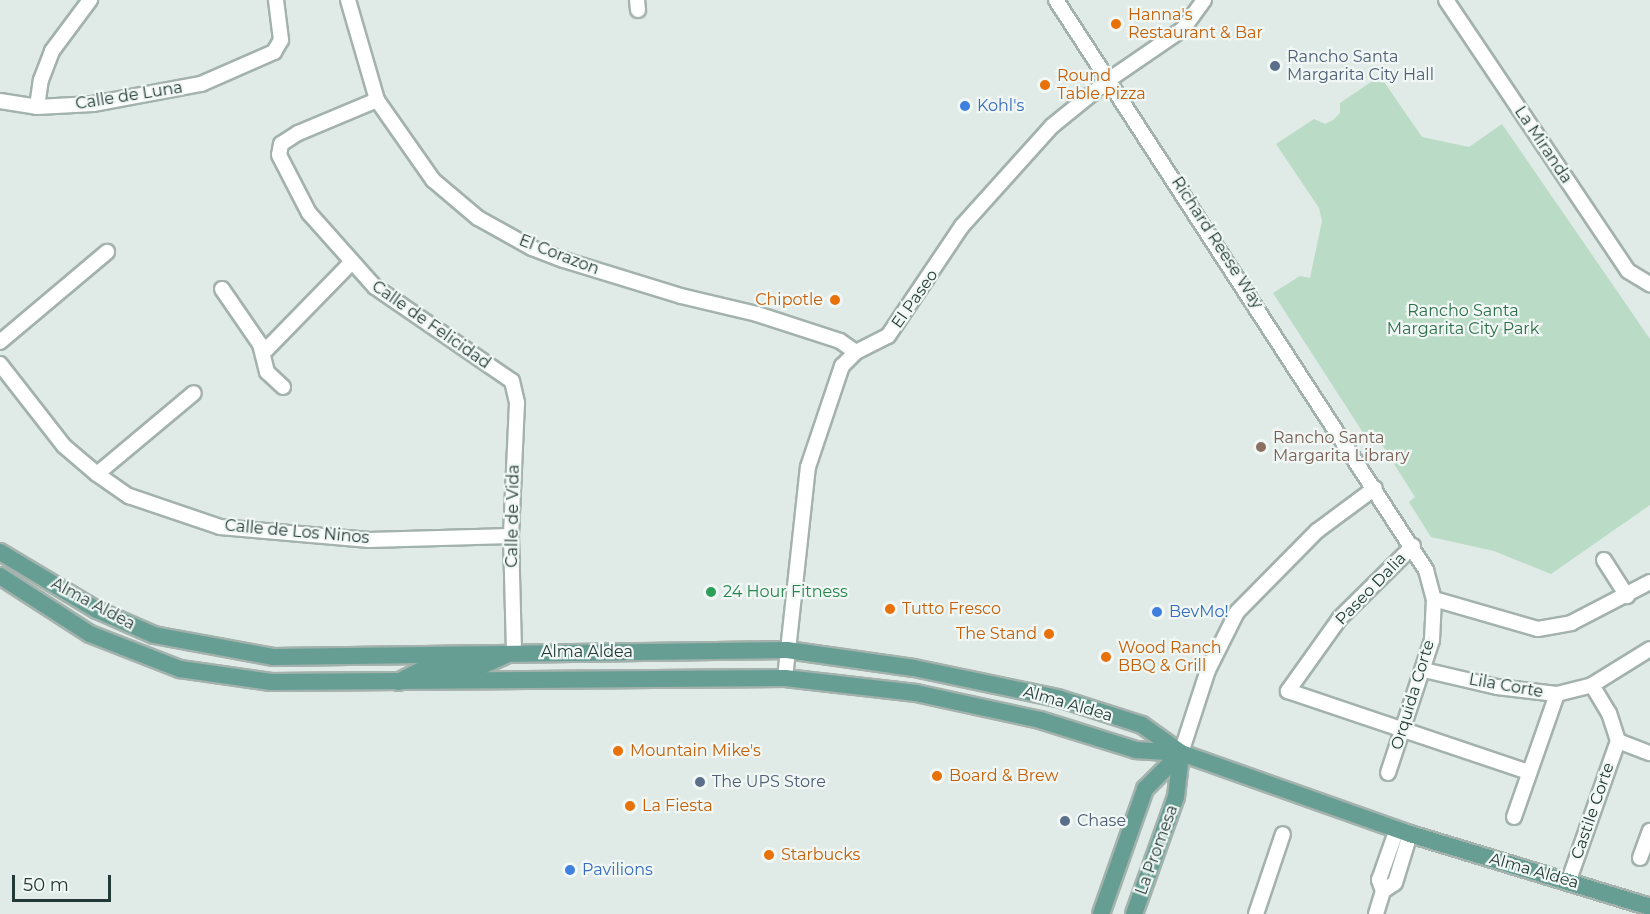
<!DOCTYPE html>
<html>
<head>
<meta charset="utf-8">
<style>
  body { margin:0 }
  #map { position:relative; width:1650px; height:914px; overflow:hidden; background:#e0eae6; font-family:Montserrat,sans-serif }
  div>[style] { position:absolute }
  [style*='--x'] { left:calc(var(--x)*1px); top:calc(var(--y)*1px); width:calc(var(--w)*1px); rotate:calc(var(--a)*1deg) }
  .green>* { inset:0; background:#badbc5 }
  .roads { filter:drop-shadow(2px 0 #a3b2ad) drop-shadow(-2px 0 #a3b2ad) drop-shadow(0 2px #a3b2ad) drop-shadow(0 -2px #a3b2ad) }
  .minor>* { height:14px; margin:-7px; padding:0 7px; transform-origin:7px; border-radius:7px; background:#fff }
  .major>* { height:16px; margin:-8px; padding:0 8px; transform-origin:8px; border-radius:8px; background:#669e93 }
  .dots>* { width:16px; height:16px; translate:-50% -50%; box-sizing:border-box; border:3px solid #f0f7f4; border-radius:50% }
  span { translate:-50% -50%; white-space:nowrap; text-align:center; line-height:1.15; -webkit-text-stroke:4.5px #f0f7f4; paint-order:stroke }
  .food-label { font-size:16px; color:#c56008 }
  .left { translate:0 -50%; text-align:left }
  .right { translate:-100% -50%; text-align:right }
  .service-label { font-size:16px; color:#4e5e75 }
  .street-label { font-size:16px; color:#223a35 }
  .shop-label { font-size:16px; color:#366cbe }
  .park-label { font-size:16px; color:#2e6f4b }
  .education-label { font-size:16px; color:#785e54 }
  .leisure-label { font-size:16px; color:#27864d }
  .scale { position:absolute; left:12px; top:875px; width:99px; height:27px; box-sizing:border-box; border:3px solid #223a35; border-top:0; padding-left:8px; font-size:18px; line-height:21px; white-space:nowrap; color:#223a35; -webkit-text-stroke:4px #f0f7f4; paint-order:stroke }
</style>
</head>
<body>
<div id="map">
  <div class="green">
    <i style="clip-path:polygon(1380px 76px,1422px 137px,1469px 147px,1502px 124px,1650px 339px,1650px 505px,1551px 574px,1494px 551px,1431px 537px,1409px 502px,1415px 497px,1377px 437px,1369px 442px,1273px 293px,1300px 276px,1310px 278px,1322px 221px,1319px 208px,1276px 144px,1314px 119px,1325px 124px,1333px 120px,1340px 113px,1340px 103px)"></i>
  </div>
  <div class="roads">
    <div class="minor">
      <i style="--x:348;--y:0;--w:104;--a:73.8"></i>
      <i style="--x:377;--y:100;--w:98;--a:55"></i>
      <i style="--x:433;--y:180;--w:59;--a:40.2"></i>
      <i style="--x:478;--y:218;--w:62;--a:29.1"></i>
      <i style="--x:532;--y:248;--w:34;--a:21"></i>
      <i style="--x:564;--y:260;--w:122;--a:17.1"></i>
      <i style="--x:681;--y:296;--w:78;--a:13.3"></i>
      <i style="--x:757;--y:314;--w:87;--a:18"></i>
      <i style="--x:840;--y:341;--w:19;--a:35"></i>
      <i style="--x:637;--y:0;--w:10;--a:84"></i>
      <i style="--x:1056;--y:0;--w:680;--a:57.01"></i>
      <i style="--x:1426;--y:570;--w:30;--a:75"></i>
      <i style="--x:1434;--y:599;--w:41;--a:92.8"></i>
      <i style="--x:1432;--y:640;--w:140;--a:108.3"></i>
      <i style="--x:1446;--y:0;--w:326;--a:56.1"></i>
      <i style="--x:1628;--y:271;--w:26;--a:31"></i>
      <i style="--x:377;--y:100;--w:86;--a:157.3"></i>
      <i style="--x:298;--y:133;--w:20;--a:147"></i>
      <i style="--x:281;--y:144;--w:11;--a:100"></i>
      <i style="--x:279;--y:155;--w:65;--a:62.7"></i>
      <i style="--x:309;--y:213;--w:99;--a:48.3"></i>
      <i style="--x:375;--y:287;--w:166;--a:34.5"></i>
      <i style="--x:512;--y:381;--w:23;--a:77"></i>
      <i style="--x:517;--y:403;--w:133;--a:92.6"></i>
      <i style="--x:511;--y:536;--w:116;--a:88.5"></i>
      <i style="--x:0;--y:101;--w:37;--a:9"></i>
      <i style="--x:37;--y:107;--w:56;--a:-3.1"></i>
      <i style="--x:93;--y:104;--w:110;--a:-10.5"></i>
      <i style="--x:201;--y:84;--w:80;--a:-23.7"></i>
      <i style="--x:274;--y:52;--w:14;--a:-60"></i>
      <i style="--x:281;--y:40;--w:40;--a:-97.1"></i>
      <i style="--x:37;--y:107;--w:27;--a:-82"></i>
      <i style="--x:41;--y:80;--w:31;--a:-69"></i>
      <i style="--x:52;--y:51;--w:64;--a:-53.3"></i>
      <i style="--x:222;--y:289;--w:67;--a:55.4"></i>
      <i style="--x:260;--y:344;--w:29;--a:76"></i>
      <i style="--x:267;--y:372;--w:22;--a:43"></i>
      <i style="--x:0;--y:342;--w:140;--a:-40.1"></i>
      <i style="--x:264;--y:352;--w:124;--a:-45.7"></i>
      <i style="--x:0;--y:364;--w:104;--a:52"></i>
      <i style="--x:64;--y:446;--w:43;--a:40.3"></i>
      <i style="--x:97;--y:474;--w:39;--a:35"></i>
      <i style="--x:129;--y:496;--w:96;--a:18.8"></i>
      <i style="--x:220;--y:527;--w:150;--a:5"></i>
      <i style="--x:369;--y:540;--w:142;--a:-1.6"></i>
      <i style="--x:97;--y:474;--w:126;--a:-39.9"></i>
      <i style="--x:1413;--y:546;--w:103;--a:135.4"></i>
      <i style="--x:1340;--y:618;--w:90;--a:125.5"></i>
      <i style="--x:1288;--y:691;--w:254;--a:18.6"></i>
      <i style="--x:1604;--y:560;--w:43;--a:57.4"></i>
      <i style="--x:1434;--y:599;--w:108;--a:16.1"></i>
      <i style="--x:1538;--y:629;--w:34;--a:-10"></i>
      <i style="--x:1571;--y:623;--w:89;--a:-27.4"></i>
      <i style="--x:1424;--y:670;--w:75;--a:13.1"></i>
      <i style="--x:1497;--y:687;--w:60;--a:6.7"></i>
      <i style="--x:1557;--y:694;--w:36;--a:-14"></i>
      <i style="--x:1592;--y:685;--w:68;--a:-31.8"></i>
      <i style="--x:785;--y:678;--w:212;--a:-83.8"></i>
      <i style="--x:808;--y:467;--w:107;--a:-71.4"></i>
      <i style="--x:842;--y:366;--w:20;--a:-45"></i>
      <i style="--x:856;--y:352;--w:36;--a:-27"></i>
      <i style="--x:888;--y:336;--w:133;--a:-56.1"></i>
      <i style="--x:962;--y:226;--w:135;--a:-48"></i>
      <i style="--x:1052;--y:126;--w:75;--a:-39"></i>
      <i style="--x:1110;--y:79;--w:88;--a:-34.4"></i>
      <i style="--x:1183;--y:29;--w:36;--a:-54"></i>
      <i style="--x:1592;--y:685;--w:33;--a:59"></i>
      <i style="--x:1609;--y:713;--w:29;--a:72"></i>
      <i style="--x:1618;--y:741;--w:34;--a:21"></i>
      <i style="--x:1181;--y:753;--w:87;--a:-72"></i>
      <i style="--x:1208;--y:670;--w:65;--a:-63.4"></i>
      <i style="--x:1237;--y:612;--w:114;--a:-45.4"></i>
      <i style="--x:1317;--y:531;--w:72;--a:-36.6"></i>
      <i style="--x:1514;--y:817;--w:130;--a:-70.7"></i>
      <i style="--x:1640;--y:858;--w:29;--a:-70"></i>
      <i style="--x:1569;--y:880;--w:147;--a:-70.6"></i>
      <i style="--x:1383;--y:891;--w:12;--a:-110"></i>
      <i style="--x:1379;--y:880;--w:54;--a:-70.6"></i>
      <i style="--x:1256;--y:914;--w:84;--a:-71.4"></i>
      <i style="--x:1376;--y:914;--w:24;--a:-73"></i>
      <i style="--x:1383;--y:891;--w:14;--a:-34"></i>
      <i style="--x:1395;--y:883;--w:51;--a:-73"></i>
    </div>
    <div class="major">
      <i style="--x:0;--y:552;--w:113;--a:30.9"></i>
      <i style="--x:97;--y:610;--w:62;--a:23.7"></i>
      <i style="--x:154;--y:635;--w:122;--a:10.4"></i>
      <i style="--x:274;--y:657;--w:513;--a:-0.78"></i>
      <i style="--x:787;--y:650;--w:128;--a:8.1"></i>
      <i style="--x:914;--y:668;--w:147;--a:11.8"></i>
      <i style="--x:1058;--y:698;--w:88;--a:17.8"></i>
      <i style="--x:1142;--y:725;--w:47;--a:35.4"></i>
      <i style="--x:0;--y:576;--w:107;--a:32.8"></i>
      <i style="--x:90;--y:634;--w:97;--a:21.3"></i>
      <i style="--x:180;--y:669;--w:92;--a:8.1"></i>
      <i style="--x:271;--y:682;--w:514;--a:-0.45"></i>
      <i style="--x:785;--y:678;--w:132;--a:6.5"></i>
      <i style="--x:916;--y:693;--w:127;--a:12.3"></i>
      <i style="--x:1040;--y:720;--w:101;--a:17.4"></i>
      <i style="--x:1136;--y:750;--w:45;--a:3.8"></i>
      <i style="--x:1181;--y:753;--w:243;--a:19.5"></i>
      <i style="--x:1410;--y:834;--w:251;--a:16.9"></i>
      <i style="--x:398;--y:682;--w:31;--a:-27"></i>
      <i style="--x:426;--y:668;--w:58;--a:-3"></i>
      <i style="--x:484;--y:665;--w:22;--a:-24"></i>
      <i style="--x:1101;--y:914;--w:133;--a:-70.6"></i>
      <i style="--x:1145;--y:789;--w:51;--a:-45"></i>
      <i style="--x:1134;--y:914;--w:124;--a:-70.3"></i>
      <i style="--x:1176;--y:797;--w:44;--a:-83.5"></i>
    </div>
  </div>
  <div class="dots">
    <i style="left:1116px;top:24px;background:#e8710a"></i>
    <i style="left:1275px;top:66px;background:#5c6f8a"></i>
    <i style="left:1045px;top:85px;background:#e8710a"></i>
    <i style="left:965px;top:106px;background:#3f7fe0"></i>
    <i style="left:835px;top:300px;background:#e8710a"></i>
    <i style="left:1261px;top:447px;background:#8d6e63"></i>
    <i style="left:711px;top:592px;background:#2e9e5b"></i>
    <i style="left:890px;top:609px;background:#e8710a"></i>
    <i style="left:1157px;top:612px;background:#3f7fe0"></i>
    <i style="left:1049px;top:634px;background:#e8710a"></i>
    <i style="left:1106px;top:657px;background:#e8710a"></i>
    <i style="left:618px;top:751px;background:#e8710a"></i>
    <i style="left:937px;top:776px;background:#e8710a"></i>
    <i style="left:700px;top:782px;background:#5c6f8a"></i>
    <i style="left:630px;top:806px;background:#e8710a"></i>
    <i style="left:1065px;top:821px;background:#5c6f8a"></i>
    <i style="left:769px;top:855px;background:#e8710a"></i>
    <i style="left:570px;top:870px;background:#3f7fe0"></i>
  </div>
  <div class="food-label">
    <span class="left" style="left:1128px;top:24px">Hanna's<br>Restaurant &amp; Bar</span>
    <span class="left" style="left:1057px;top:85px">Round<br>Table Pizza</span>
    <span class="right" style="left:823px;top:300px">Chipotle</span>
    <span class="left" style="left:902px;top:609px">Tutto Fresco</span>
    <span class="right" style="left:1037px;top:634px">The Stand</span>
    <span class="left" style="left:1118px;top:657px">Wood Ranch<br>BBQ &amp; Grill</span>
    <span class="left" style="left:630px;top:751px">Mountain Mike's</span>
    <span class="left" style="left:949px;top:776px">Board &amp; Brew</span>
    <span class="left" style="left:642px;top:806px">La Fiesta</span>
    <span class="left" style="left:781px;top:855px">Starbucks</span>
  </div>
  <div class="service-label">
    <span class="left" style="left:1287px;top:66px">Rancho Santa<br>Margarita City Hall</span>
    <span class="left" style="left:712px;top:782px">The UPS Store</span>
    <span class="left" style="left:1077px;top:821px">Chase</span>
  </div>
  <div class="street-label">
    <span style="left:129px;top:96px;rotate:-9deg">Calle de Luna</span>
    <span style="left:1543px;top:145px;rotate:56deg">La Miranda</span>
    <span style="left:1217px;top:243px;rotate:57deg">Richard Reese Way</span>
    <span style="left:559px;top:255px;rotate:21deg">El Corazon</span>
    <span style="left:915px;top:299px;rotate:-55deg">El Paseo</span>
    <span style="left:431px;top:325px;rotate:35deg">Calle de Felicidad</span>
    <span style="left:513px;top:516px;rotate:-89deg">Calle de Vida</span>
    <span style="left:297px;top:532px;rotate:5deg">Calle de Los Ninos</span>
    <span style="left:1371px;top:589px;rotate:-46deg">Paseo Dalia</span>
    <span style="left:93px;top:604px;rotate:28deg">Alma Aldea</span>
    <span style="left:587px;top:652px">Alma Aldea</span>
    <span style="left:1506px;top:686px;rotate:10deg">Lila Corte</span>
    <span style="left:1413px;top:695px;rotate:-73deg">Orquida Corte</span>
    <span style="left:1068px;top:704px;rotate:16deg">Alma Aldea</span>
    <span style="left:1593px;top:811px;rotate:-71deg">Castile Corte</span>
    <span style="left:1157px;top:850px;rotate:-70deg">La Promesa</span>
    <span style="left:1534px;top:871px;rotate:16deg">Alma Aldea</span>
  </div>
  <div class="shop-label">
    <span class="left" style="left:977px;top:106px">Kohl's</span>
    <span class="left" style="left:1169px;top:612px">BevMo!</span>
    <span class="left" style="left:582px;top:870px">Pavilions</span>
  </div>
  <div class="park-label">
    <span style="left:1463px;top:320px">Rancho Santa<br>Margarita City Park</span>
  </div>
  <div class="education-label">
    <span class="left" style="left:1273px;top:447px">Rancho Santa<br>Margarita Library</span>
  </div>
  <div class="leisure-label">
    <span class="left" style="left:723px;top:592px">24 Hour Fitness</span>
  </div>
  <div class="scale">50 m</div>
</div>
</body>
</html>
